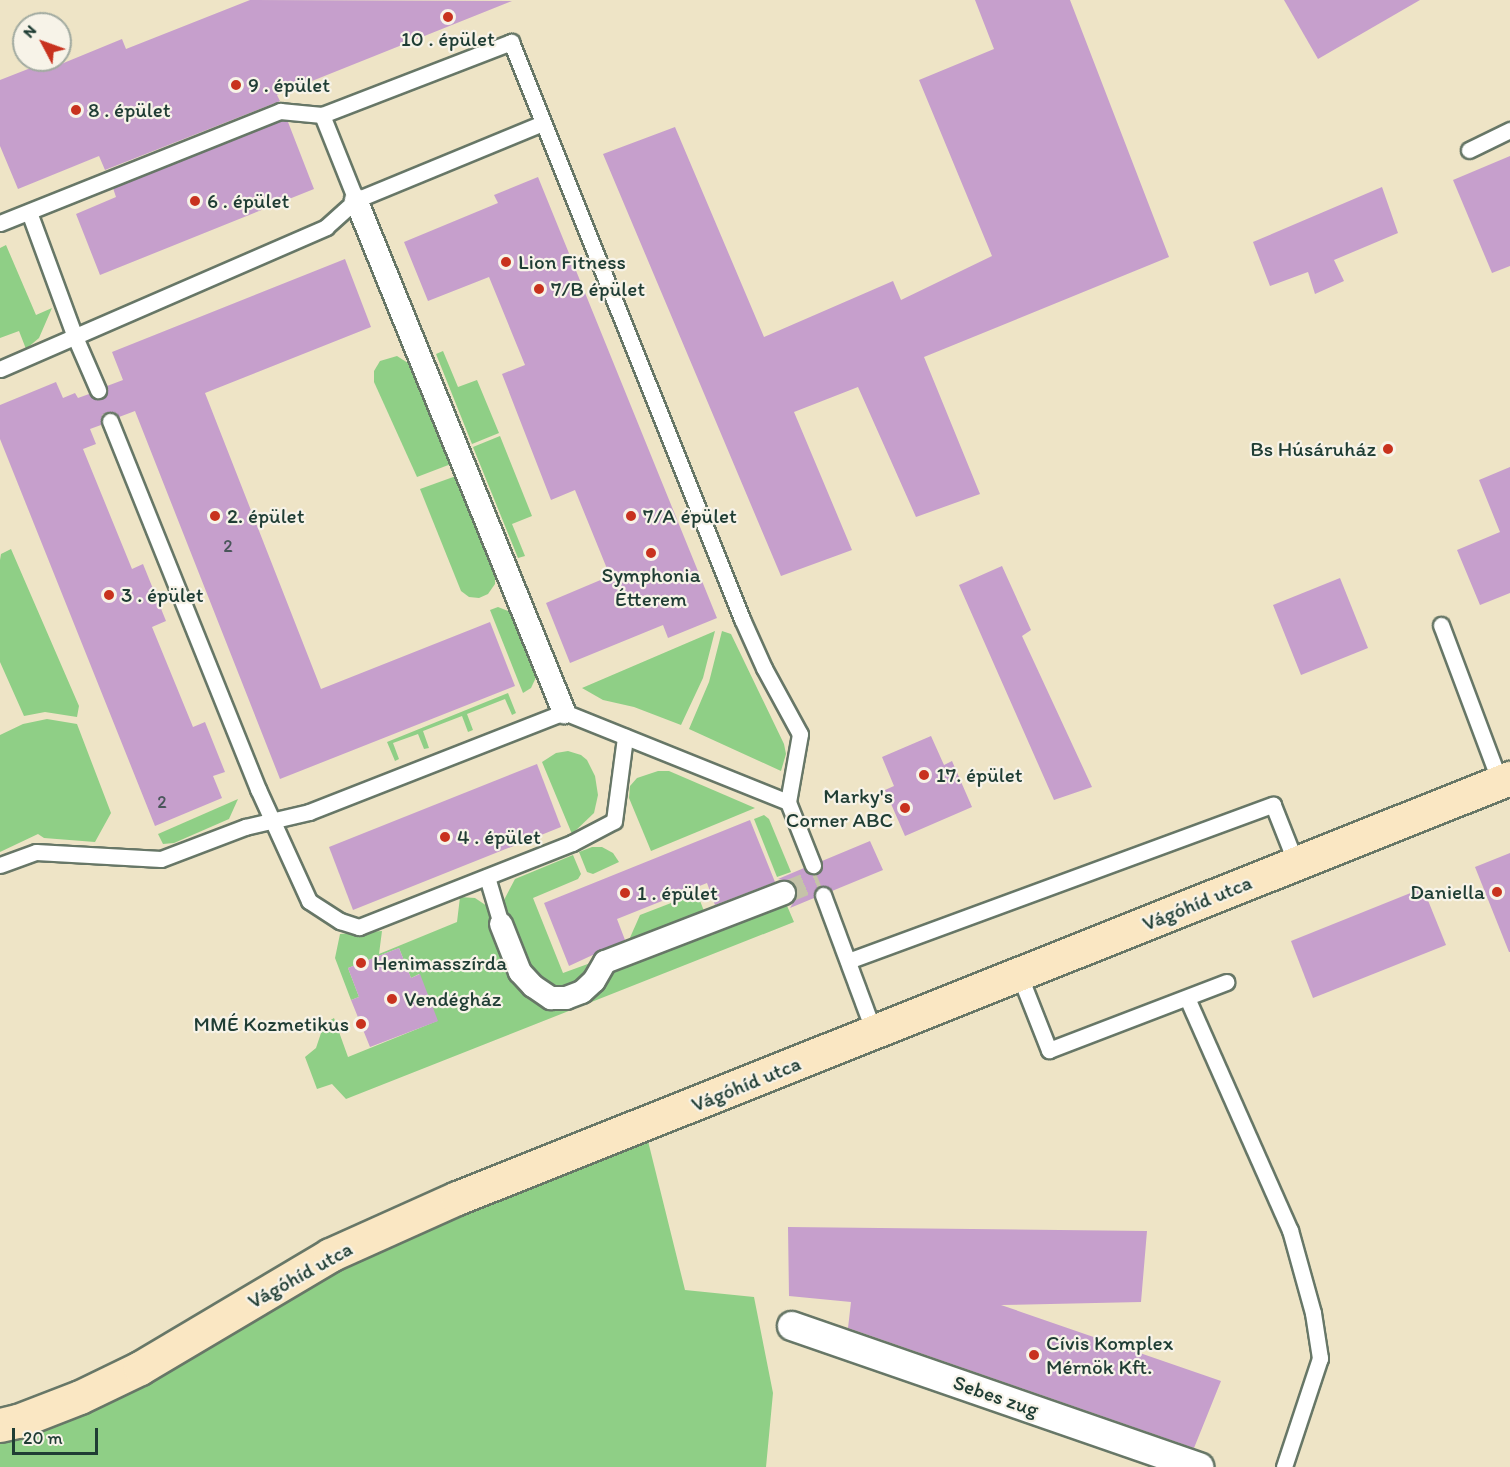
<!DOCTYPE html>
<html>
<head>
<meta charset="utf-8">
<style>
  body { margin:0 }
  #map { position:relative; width:1510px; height:1467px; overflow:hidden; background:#eee4c6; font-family:Itim,sans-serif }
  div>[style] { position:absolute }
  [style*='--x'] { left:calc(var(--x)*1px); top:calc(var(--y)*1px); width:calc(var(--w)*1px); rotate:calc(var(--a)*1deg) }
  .green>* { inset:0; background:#8fcf86 }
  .building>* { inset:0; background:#c69fcc }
  .pedestrian-tunnel>* { height:22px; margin-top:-11px; transform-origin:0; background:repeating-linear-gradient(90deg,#c5c3a9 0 22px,transparent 0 33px) }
  .roads { filter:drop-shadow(2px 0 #677767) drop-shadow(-2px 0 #677767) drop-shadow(0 2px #677767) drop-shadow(0 -2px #677767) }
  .service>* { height:15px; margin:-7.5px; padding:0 7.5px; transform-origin:7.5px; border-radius:7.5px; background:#fff }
  .pedestrian>* { height:22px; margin:-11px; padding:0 11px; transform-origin:11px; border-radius:11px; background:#fff }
  .minor>* { height:28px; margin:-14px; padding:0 14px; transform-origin:14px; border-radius:14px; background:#fff }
  .secondary>* { height:33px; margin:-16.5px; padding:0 16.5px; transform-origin:16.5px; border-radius:16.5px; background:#fae7c3 }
  .dots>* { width:16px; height:16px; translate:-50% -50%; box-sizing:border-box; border:3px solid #f7f3e8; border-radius:50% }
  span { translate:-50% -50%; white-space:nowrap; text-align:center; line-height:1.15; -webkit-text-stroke:4.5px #f7f3e8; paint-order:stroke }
  .number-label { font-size:18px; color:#49565a }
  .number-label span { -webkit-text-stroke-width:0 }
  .poi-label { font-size:21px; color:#1f3d34 }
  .left { translate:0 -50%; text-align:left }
  .right { translate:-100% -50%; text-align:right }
  .street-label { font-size:21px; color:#1f3d34 }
  .north { position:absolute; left:12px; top:12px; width:60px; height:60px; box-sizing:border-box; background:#f7f3e8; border:2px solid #a1aaa0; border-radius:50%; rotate:311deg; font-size:16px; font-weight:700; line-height:24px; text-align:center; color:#1f3d34 }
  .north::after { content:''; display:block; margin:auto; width:21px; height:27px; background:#c8321e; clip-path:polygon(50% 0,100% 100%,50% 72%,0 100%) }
  .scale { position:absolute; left:12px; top:1428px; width:86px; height:27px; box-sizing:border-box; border:3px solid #1f3d34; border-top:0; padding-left:8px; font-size:18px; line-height:21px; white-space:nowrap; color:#1f3d34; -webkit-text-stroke:4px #f7f3e8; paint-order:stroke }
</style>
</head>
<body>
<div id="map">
  <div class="green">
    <i style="clip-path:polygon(6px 245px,36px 315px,52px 308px,39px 338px,26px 349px,19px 331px,0 338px,0 248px)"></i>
    <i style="clip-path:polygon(443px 351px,458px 387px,477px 380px,499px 433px,472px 444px,436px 354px)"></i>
    <i style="clip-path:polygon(397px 356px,408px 363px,451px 464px,417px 477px,374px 382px,374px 371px,380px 361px)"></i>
    <i style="clip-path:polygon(500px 436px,532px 516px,512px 524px,525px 556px,518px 558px,473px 447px)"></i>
    <i style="clip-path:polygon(456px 476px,495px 571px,495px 584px,488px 594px,479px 598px,469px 597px,461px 591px,420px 489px)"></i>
    <i style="clip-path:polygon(11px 549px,79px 706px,77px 717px,45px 712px,24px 716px,0 662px,0 560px,1px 554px)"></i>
    <i style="clip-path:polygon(498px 607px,518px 615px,540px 669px,531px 688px,523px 693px,490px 610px)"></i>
    <i style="clip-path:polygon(715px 631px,703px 678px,681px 725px,634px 707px,603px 700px,582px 688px)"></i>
    <i style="clip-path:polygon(722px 631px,731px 634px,784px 744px,786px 754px,781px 771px,689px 729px,709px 682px)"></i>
    <i style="clip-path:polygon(508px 693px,516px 713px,512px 715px,505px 699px,467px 714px,473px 730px,468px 732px,462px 716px,423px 731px,429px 748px,424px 749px,418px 734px,393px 743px,399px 759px,395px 761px,387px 742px)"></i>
    <i style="clip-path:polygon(47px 719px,77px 724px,111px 813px,95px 842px,44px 838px,38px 834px,0 852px,0 735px,23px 724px)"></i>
    <i style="clip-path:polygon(568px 751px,581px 755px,587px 760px,595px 776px,598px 795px,594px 813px,572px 834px,542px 762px,556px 753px)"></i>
    <i style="clip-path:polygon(658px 771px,669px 771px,755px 808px,651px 851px,629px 798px,630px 786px,637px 778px)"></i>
    <i style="clip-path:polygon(238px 799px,229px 819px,174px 843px,163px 844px,158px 834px)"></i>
    <i style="clip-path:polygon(764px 815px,769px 819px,791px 872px,777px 877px,754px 819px)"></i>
    <i style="clip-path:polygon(592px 847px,602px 847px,613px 853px,619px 862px,593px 874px,587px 872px,579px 852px)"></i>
    <i style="clip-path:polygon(573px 855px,581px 874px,578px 879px,533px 898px,563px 973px,596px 961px,578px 985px,554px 991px,529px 970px,505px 910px,504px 900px,515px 879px)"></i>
    <i style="clip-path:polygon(697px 893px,704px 911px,629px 940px,640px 915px)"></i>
    <i style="clip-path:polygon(460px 897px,475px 898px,487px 906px,547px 1005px,609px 969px,785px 901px,794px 922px,346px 1099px,332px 1084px,317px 1089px,305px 1057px,316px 1048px,324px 1024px,334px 1018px,348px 1057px,437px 1021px,419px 974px,411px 978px,399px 948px,348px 968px,359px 997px,351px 1000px,335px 958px,340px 934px,382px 931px,379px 954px,457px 922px)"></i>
    <i style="clip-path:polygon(648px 1141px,685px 1290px,754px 1297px,773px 1393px,766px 1467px,0 1467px,0 1442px,22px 1437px,176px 1362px,339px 1271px,489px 1199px)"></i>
  </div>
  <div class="building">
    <i style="clip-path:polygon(250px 0,512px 1px,277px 95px,280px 101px,105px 170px,99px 156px,18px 189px,0 146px,0 80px,46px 62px,49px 69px,122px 39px,126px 49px)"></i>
    <i style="clip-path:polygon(975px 0,1070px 0,1169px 257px,924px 357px,980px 494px,916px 517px,858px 387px,794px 412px,852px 550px,781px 576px,603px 154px,675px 127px,764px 337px,893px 281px,901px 300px,992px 256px,919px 80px,994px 49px)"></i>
    <i style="clip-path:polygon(1284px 0,1420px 0,1318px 59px)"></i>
    <i style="clip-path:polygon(281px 121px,288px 122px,314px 189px,100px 275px,76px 214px,116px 197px,113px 188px)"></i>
    <i style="clip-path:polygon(1510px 156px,1510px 266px,1492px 273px,1453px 180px)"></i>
    <i style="clip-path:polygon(538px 177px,717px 618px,668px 638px,663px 625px,570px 663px,546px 603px,610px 576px,575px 490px,551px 500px,502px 374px,525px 365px,489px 277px,428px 301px,404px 242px,498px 203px,494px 195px)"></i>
    <i style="clip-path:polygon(1382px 187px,1398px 233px,1334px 260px,1344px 281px,1315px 294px,1308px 272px,1270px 286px,1253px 242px)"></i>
    <i style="clip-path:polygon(345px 259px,371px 327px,205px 393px,321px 689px,490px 622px,515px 686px,280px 779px,135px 411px,119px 417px,116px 413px,107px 412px,102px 415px,101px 425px,90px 429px,96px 444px,83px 449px,132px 569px,143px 564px,166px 621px,152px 627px,193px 727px,205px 722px,225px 772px,213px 776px,222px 798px,155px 826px,0 439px,0 405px,56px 382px,63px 398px,75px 393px,78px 398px,89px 394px,93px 398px,101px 399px,106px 395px,107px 386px,123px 380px,112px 352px)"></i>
    <i style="clip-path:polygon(1510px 467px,1510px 593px,1480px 605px,1457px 550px,1500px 532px,1479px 480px)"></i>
    <i style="clip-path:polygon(1002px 566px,1031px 630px,1022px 636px,1092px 787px,1054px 800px,959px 585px)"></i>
    <i style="clip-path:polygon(1340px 578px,1368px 648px,1301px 675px,1273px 605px)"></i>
    <i style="clip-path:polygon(931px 736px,944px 765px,952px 761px,972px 807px,905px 836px,885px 790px,894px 786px,882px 757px)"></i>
    <i style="clip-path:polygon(537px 764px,561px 827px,353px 910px,329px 847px)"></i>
    <i style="clip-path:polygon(750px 820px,775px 882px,715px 905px,707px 883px,617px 919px,625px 940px,569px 966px,544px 903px)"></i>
    <i style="clip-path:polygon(870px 841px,883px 870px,832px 891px,825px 886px,819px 886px,814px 893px,814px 898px,790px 908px,797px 896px,796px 888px,792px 882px,778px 879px,804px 868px,811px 874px,817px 874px,822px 867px,822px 861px)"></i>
    <i style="clip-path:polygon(1510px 853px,1510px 952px,1509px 952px,1475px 867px)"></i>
    <i style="clip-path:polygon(1423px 888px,1446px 945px,1313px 998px,1291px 941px)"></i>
    <i style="clip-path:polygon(399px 948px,411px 978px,420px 974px,438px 1021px,370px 1047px,351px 1000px,359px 997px,348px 968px)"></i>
    <i style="clip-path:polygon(788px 1227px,1147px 1231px,1141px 1302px,1001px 1305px,1221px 1381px,1194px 1448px,848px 1328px,851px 1302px,789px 1296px)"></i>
  </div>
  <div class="pedestrian-tunnel">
    <i style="--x:784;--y:893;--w:37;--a:-22"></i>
  </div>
  <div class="roads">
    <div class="service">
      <i style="--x:322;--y:115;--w:92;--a:68.2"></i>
      <i style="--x:1469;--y:150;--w:46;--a:-26"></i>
      <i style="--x:29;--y:212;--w:133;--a:69.8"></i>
      <i style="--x:75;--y:337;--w:58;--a:66.5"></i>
      <i style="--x:0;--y:223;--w:302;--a:-21.8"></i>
      <i style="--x:280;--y:111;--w:42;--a:5.4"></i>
      <i style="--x:322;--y:115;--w:203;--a:-21.1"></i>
      <i style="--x:511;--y:42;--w:622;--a:68.18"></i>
      <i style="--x:742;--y:619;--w:54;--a:65.8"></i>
      <i style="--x:764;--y:668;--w:75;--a:61.4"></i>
      <i style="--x:800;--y:734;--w:69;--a:100"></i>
      <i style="--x:788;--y:802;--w:68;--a:68.4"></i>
      <i style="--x:0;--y:369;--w:356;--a:-23.5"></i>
      <i style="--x:326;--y:227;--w:40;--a:-42"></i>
      <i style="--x:356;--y:200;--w:202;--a:-22.4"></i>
      <i style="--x:110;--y:421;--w:397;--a:68.1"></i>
      <i style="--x:258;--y:789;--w:123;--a:65.5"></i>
      <i style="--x:309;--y:901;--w:37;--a:33"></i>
      <i style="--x:340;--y:921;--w:20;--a:18"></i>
      <i style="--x:359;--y:927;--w:229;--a:-21.5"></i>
      <i style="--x:572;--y:843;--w:47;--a:-27.6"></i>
      <i style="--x:614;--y:821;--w:85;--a:-82.5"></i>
      <i style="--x:1441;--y:625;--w:168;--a:69.4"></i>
      <i style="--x:0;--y:865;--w:38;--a:-20"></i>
      <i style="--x:36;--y:852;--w:125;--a:3.2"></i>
      <i style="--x:161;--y:859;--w:90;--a:-20.9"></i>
      <i style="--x:245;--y:827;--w:66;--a:-13.2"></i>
      <i style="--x:309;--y:812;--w:274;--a:-21.4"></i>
      <i style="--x:564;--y:712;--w:241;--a:21.9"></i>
      <i style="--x:487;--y:877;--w:49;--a:73.4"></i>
      <i style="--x:823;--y:895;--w:146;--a:69.6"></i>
      <i style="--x:848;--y:961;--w:453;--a:-20.2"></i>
      <i style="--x:1273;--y:805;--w:62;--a:68.4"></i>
      <i style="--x:1019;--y:974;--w:82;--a:68.5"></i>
      <i style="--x:1049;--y:1050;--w:190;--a:-21"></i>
      <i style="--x:1187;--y:998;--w:254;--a:66.1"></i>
      <i style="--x:1290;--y:1230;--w:86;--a:74.5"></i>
      <i style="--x:1313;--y:1313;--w:46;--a:81.2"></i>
      <i style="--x:1320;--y:1358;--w:115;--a:108.3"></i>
    </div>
    <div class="pedestrian">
      <i style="--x:356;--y:200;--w:553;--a:67.89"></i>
      <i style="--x:501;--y:924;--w:52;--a:68.4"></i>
      <i style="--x:520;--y:972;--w:19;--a:47"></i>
      <i style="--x:533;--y:986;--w:22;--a:34"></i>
      <i style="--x:551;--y:998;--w:15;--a:0"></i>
      <i style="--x:566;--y:998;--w:17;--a:-21"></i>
      <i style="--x:582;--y:992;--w:16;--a:-43"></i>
      <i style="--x:594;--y:981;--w:22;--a:-60"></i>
      <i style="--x:605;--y:962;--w:192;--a:-21.1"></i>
    </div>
    <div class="minor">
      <i style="--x:792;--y:1326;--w:431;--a:19.1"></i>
    </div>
    <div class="secondary">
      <i style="--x:0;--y:1425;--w:18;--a:-13"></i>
      <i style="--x:18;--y:1421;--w:66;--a:-21.2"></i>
      <i style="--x:80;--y:1397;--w:67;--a:-25.8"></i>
      <i style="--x:140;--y:1368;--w:221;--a:-30.7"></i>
      <i style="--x:330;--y:1255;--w:139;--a:-24.2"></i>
      <i style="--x:457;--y:1198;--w:1134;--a:-21.75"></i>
    </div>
  </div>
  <div class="dots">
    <i style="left:448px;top:17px;background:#c8321e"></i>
    <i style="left:236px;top:85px;background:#c8321e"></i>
    <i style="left:76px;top:110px;background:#c8321e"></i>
    <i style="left:195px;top:201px;background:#c8321e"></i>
    <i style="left:506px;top:262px;background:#c8321e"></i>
    <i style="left:539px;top:289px;background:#c8321e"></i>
    <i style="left:1388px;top:449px;background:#c8321e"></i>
    <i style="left:215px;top:516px;background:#c8321e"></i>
    <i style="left:631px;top:516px;background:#c8321e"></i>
    <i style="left:651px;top:553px;background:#c8321e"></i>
    <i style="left:109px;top:595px;background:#c8321e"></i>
    <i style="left:924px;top:775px;background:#c8321e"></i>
    <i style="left:905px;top:808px;background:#c8321e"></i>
    <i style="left:445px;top:837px;background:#c8321e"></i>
    <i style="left:1497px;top:892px;background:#c8321e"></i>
    <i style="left:625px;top:893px;background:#c8321e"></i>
    <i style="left:361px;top:963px;background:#c8321e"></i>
    <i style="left:392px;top:999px;background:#c8321e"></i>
    <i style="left:361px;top:1024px;background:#c8321e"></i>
    <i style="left:1034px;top:1355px;background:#c8321e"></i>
  </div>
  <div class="number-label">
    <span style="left:228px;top:546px">2</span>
    <span style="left:162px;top:802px">2</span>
  </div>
  <div class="poi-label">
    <span style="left:448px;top:39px">10 . épület</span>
    <span class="left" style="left:248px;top:85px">9 . épület</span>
    <span class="left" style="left:88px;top:110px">8 . épület</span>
    <span class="left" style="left:207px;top:201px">6 . épület</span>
    <span class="left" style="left:518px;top:262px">Lion Fitness</span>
    <span class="left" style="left:551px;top:289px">7/B épület</span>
    <span class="right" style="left:1376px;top:449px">Bs Húsáruház</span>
    <span class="left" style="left:227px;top:516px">2. épület</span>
    <span class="left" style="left:643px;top:516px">7/A épület</span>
    <span style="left:651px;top:587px">Symphonia<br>Étterem</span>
    <span class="left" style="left:121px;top:595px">3 . épület</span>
    <span class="left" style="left:936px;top:775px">17. épület</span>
    <span class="right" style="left:893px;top:808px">Marky's<br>Corner ABC</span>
    <span class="left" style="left:457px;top:837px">4 . épület</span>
    <span class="right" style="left:1485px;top:892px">Daniella</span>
    <span class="left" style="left:637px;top:893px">1 . épület</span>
    <span class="left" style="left:373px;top:963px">Henimasszírda</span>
    <span class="left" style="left:404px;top:999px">Vendégház</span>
    <span class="right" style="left:349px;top:1024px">MMÉ Kozmetikus</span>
    <span class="left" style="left:1046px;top:1355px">Cívis Komplex<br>Mérnök Kft.</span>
  </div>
  <div class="street-label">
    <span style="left:1197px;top:903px;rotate:-22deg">Vágóhíd utca</span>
    <span style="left:746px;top:1084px;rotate:-22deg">Vágóhíd utca</span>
    <span style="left:300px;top:1275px;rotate:-29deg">Vágóhíd utca</span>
    <span style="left:996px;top:1396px;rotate:19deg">Sebes zug</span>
  </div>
  <div class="north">N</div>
  <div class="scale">20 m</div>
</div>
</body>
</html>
